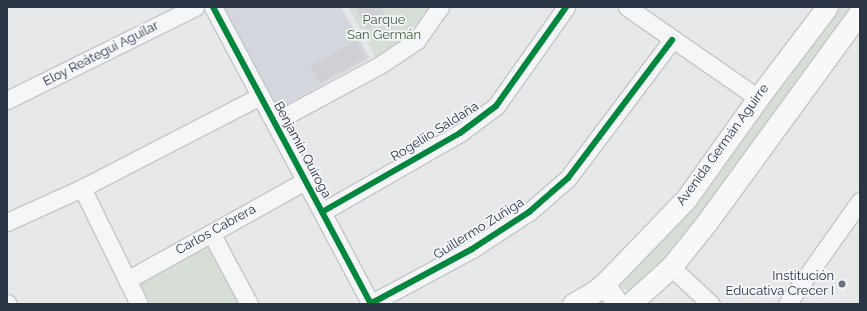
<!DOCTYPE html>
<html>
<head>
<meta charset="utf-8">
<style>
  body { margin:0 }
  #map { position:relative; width:867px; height:311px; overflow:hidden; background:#e6e8ea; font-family:Raleway,sans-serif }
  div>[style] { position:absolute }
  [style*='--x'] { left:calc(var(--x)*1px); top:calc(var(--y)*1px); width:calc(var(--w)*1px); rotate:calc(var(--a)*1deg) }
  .built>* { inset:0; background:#d4d7dd }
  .green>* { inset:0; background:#d6ded6 }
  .building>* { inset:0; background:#ced0d3 }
  .roads { filter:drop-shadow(1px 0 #c4c6c8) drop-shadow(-1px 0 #c4c6c8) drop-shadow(0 1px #c4c6c8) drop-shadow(0 -1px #c4c6c8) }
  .minor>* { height:17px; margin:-8.5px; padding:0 8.5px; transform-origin:8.5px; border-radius:8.5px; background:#f5f6f7 }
  .major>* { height:21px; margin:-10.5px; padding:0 10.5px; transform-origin:10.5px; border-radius:10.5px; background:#f8f8f8 }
  .cycleway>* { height:6px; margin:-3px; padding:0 3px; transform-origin:3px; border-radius:3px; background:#00873e }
  .dots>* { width:11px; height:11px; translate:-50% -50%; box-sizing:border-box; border:2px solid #f4f6f9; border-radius:50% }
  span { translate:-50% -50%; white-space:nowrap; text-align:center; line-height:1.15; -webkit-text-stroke:3.5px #f4f6f9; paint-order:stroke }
  .park-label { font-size:13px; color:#3f6138 }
  .street-label { font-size:13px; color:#2b3445 }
  .poi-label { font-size:13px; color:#2b3445 }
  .right { translate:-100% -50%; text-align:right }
  .frame { position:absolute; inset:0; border:8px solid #2b3445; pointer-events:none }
</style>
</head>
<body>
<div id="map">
  <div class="built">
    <i style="clip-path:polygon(216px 7px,341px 7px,370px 58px,272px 113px)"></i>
  </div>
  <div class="green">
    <i style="clip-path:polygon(348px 7px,434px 7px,415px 34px,376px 58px)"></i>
    <i style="clip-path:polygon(831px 7px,851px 7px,669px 256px,629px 292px,620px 286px,620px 280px)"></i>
    <i style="clip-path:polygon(209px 245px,240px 304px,150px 304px,140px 284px,142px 281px)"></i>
  </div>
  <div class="building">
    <i style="clip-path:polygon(355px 7px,382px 7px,384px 12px,383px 22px,367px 29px)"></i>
    <i style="clip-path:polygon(356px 41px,365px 58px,320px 83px,310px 66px)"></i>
  </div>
  <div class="roads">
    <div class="minor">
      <i style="--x:213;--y:7;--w:336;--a:62"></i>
      <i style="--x:627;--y:7;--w:160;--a:34.8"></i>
      <i style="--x:7;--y:100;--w:210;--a:-26.3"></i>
      <i style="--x:274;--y:122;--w:120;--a:-28.3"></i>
      <i style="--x:380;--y:65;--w:45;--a:-34"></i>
      <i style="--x:417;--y:40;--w:40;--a:-55.1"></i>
      <i style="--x:82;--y:188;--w:129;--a:63.8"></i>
      <i style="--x:322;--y:212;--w:159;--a:-29.8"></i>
      <i style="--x:460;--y:133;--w:45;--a:-36.9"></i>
      <i style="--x:496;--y:106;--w:121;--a:-54.7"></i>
      <i style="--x:7;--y:222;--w:82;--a:-24.4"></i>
      <i style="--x:82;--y:188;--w:200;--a:-27.3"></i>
      <i style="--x:211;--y:233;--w:81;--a:61.8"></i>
      <i style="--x:671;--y:267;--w:54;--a:42.8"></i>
      <i style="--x:127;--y:280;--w:204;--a:-29.1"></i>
      <i style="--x:7;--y:303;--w:1;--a:45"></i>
      <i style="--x:370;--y:304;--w:116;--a:-28.3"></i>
      <i style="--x:472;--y:249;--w:68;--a:-33"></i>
      <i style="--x:529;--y:212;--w:52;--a:-41.1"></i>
      <i style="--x:568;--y:178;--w:173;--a:-53"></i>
      <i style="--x:787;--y:304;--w:126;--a:-54.7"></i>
    </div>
    <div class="major">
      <i style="--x:604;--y:284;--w:24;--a:55"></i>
      <i style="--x:573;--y:304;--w:24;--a:-30"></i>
      <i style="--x:594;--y:292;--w:13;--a:-39"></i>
      <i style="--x:604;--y:284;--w:118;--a:-46"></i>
      <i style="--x:686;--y:199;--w:124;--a:-54.5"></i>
      <i style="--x:758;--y:98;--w:114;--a:-52.8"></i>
      <i style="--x:630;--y:304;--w:55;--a:-42.1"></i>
      <i style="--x:671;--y:267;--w:58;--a:-51.3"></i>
      <i style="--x:707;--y:222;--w:260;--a:-53.9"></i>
    </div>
  </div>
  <div class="cycleway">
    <i style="--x:213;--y:7;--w:336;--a:62"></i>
    <i style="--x:322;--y:212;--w:159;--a:-29.8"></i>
    <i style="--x:460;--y:133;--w:45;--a:-36.9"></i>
    <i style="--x:496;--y:106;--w:121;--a:-54.7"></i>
    <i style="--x:370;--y:304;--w:116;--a:-28.3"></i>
    <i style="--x:472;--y:249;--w:68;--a:-33"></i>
    <i style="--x:529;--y:212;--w:52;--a:-41.1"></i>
    <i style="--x:568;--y:178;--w:173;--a:-53"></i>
  </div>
  <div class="dots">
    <i style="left:842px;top:284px;background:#6c737f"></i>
  </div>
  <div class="park-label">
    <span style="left:384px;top:28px">Parque<br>San Germán</span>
  </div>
  <div class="street-label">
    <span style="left:101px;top:54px;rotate:-27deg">Eloy Reátegui Aguilar</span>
    <span style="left:435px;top:132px;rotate:-32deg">Rogeliio Saldaña</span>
    <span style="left:723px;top:145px;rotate:-54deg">Avenida Germán Aguirre</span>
    <span style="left:302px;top:150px;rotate:62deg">Benjamín Quiroga</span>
    <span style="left:479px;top:229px;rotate:-32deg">Guillermo Zuñiga</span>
    <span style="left:216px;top:230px;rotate:-29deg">Carlos Cabrera</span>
  </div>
  <div class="poi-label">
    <span class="right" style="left:834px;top:284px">Institución<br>Educativa Crecer I</span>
  </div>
  <div class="frame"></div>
</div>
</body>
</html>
